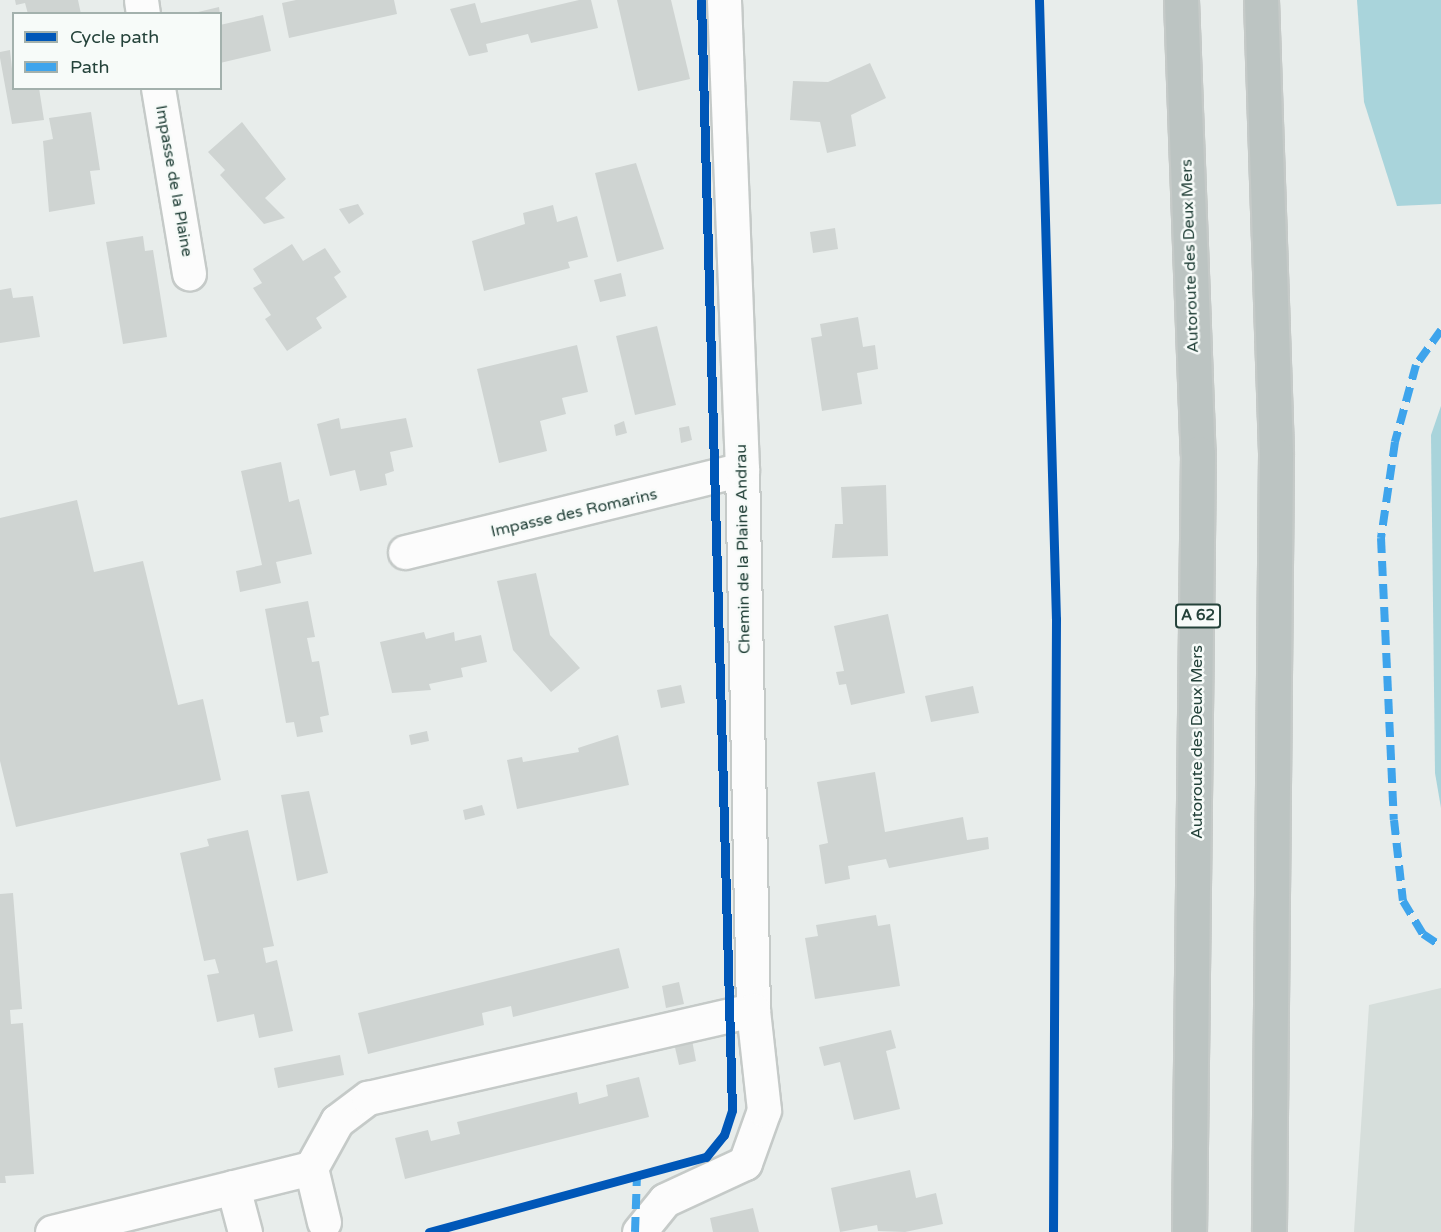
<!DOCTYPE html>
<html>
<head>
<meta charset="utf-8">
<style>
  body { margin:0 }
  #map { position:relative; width:1441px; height:1232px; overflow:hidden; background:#e8edeb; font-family:"Varela Round",sans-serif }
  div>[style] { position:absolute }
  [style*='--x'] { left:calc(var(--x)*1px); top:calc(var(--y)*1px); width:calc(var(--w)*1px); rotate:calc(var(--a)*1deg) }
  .built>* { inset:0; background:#d6dedb }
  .water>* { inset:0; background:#a9d4db }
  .building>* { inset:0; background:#cfd4d2 }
  .roads { filter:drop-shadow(2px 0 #c5cac8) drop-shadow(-2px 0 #c5cac8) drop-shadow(0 2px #c5cac8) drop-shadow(0 -2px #c5cac8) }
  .minor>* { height:33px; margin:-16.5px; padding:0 16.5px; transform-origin:16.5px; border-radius:16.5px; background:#fcfcfc }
  .highway>* { height:33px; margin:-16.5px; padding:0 16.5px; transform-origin:16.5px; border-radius:16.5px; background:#bcc4c2 }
  .quiet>* { height:8px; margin-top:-4px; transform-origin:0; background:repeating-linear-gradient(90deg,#3ea4ec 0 15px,transparent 0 23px) }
  .cycleway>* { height:9px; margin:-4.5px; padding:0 4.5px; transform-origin:4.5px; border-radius:4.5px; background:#0057b8 }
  span { translate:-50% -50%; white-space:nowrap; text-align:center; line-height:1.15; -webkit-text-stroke:5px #f7fbf9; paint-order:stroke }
  .shield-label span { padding:2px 4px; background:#f7fbf9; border:2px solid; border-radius:4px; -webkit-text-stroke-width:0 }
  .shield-label { font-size:15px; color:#24423a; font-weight:700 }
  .street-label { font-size:16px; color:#24423a }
  .legend { position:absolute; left:12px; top:12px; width:210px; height:78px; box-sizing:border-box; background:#f7fbf9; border:2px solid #a3b1ad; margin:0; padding:8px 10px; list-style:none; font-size:18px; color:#24423a }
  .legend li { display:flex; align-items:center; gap:12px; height:30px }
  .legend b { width:30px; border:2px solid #a3b1ad }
</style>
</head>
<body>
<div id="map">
  <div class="built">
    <i style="clip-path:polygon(1441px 988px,1441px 1232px,1354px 1232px,1369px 1005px)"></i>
  </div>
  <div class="water">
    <i style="clip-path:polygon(1357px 0,1441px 0,1441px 204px,1397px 206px,1364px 102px)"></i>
    <i style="clip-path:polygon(1441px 406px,1441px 808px,1435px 773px,1431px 435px)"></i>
  </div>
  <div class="building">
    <i style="clip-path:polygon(15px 0,78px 0,81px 14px,28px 14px,25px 3px,16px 5px)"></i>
    <i style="clip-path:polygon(296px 0,394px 0,397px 14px,289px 38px,282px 3px)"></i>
    <i style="clip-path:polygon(579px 0,591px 0,598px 28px,531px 43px,528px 34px,486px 44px,488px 52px,469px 56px,450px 9px,475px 3px,481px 23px)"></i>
    <i style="clip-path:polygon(617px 0,671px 0,690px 79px,638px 91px)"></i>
    <i style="clip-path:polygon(219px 7px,220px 14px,194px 14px,194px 13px)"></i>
    <i style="clip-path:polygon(263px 15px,271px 51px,220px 63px,220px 25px)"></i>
    <i style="clip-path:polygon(10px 50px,14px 88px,39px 88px,44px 120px,12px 124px,0 58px,0 52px)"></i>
    <i style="clip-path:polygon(870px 63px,886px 98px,851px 115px,856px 146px,827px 153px,820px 122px,790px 120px,793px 81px,828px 82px)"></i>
    <i style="clip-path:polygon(91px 112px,100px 170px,90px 171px,95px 204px,49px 212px,43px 141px,53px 139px,49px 118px)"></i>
    <i style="clip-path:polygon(242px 122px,286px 179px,265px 198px,285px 218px,264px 224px,220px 175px,225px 170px,208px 152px)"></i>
    <i style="clip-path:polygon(636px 163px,664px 249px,617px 262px,595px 173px)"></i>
    <i style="clip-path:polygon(358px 204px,364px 214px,349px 224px,339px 209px)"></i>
    <i style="clip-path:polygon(553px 205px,557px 222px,577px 216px,588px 257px,568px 262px,570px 268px,484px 291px,472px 241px,525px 224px,523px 213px)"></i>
    <i style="clip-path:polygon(835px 228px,838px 249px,813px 253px,810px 232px)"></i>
    <i style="clip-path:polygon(143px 236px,145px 251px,153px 250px,167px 337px,123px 344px,106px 242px)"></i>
    <i style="clip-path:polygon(292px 244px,303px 261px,325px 248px,341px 272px,334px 277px,347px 297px,316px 318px,322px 328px,287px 351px,265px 319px,271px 315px,253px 288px,262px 283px,253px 269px)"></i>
    <i style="clip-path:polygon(621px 273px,626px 296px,600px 302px,594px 280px)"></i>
    <i style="clip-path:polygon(11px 288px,13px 298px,33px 296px,40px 337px,0 343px,0 290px)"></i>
    <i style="clip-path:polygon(858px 317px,863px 347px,875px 345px,878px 369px,857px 373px,862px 404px,822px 411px,811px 338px,822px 336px,820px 324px)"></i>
    <i style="clip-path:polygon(657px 326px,676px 405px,635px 415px,616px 336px)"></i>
    <i style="clip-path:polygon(577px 345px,588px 392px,562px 398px,566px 414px,540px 421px,547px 451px,499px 463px,477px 369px)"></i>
    <i style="clip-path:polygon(339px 418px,341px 429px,406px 418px,413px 447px,390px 452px,394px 471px,385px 474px,387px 485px,360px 491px,355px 470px,330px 476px,317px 424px)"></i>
    <i style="clip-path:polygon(624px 421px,627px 433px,616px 436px,614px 425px)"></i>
    <i style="clip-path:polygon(689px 426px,692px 440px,681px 443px,679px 428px)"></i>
    <i style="clip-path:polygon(281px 462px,289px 502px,299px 499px,312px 554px,276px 562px,281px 583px,240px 592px,236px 571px,262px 565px,241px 471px)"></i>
    <i style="clip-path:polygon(886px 485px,888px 556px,832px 558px,835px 524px,843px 524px,841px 487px)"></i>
    <i style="clip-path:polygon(77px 500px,94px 572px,143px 561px,178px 705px,203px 699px,221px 780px,16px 827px,0 761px,0 518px)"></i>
    <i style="clip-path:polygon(536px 573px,550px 635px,580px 668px,551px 692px,513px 650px,497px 581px)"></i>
    <i style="clip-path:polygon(308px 601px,315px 637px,307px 638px,312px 662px,319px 661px,329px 715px,320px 717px,323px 732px,297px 737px,294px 722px,286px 723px,265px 609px)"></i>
    <i style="clip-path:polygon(888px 614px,905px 693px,851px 705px,846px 684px,839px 685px,836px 672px,844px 671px,834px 626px)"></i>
    <i style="clip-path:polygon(424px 632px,426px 639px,454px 632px,455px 641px,481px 635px,487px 662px,461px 668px,463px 677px,429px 684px,431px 690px,392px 693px,380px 642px)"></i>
    <i style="clip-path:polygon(681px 685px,685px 703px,661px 708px,657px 690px)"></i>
    <i style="clip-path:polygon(973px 686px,979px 713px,931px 722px,925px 696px)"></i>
    <i style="clip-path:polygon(427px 731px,429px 741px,411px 745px,409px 735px)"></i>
    <i style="clip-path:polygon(618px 735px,629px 785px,517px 809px,507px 760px,522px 757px,523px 762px,579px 752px,578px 748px)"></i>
    <i style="clip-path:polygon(875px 772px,885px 832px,963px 817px,967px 840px,988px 837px,989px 849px,889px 868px,886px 859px,848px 866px,850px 879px,825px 884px,819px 845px,828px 843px,817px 782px)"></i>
    <i style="clip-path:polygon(309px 791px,328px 873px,297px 881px,281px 795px)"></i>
    <i style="clip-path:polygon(482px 805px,485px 815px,465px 820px,463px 810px)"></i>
    <i style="clip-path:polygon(248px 830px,274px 946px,263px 948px,266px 963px,277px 960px,293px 1031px,259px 1038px,254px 1014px,217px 1022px,207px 975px,219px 973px,215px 959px,204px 961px,180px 853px,209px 846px,207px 839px)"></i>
    <i style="clip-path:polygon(13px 893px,22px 1009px,10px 1010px,11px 1024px,23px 1023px,34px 1174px,5px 1176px,6px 1183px,0 1183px,0 894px)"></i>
    <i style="clip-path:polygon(876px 915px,878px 926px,890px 924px,900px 986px,815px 999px,805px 938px,818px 936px,816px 925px)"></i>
    <i style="clip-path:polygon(619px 948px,629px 988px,513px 1017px,511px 1006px,482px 1013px,484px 1025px,368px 1054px,358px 1013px)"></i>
    <i style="clip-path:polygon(679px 982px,684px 1004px,666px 1008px,662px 986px)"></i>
    <i style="clip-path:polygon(891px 1030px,896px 1048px,886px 1051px,900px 1109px,854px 1120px,840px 1062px,824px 1066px,819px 1047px)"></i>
    <i style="clip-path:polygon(692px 1040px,696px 1061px,679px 1065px,674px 1043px)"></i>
    <i style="clip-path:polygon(340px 1055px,344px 1075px,278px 1088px,274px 1068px)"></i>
    <i style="clip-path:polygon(639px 1077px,649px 1117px,405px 1179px,395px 1138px,428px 1130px,431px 1141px,460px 1134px,457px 1122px,577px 1092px,579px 1104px,608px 1096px,606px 1085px)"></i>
    <i style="clip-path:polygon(910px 1170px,916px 1198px,936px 1193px,943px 1224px,905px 1232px,878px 1231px,877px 1225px,840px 1232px,831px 1188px)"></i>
    <i style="clip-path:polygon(753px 1208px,759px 1232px,713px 1232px,710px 1218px)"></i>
  </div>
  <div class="roads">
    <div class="minor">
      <i style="--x:141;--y:0;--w:14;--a:82"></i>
      <i style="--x:158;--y:88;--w:188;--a:80.5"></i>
      <i style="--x:405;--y:552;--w:347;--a:-13.8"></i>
      <i style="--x:233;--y:1187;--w:47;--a:75.1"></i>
      <i style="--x:324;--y:1222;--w:56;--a:-103.5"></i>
      <i style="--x:311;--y:1168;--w:54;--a:-61"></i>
      <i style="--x:337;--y:1121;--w:39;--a:-37"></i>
      <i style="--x:368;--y:1098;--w:395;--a:-12.9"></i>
      <i style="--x:753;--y:1010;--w:541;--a:-91.16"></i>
      <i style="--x:742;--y:469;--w:469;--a:-92.2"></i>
      <i style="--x:52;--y:1232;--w:267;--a:-13.9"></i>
      <i style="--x:639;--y:1232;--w:41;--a:-50.9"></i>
      <i style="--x:665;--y:1200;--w:88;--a:-24.8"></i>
      <i style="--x:745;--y:1163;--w:56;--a:-70.3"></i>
      <i style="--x:764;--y:1110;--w:101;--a:-96.3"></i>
    </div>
    <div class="highway">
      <i style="--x:1181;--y:0;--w:453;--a:87.9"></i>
      <i style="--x:1198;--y:453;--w:779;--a:90.66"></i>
      <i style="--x:1261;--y:0;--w:455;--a:88.1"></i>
      <i style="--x:1276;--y:455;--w:777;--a:90.52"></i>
    </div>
  </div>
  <div class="quiet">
    <i style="--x:1441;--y:330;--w:43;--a:125.5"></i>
    <i style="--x:1416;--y:365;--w:80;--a:105.3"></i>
    <i style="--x:1395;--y:442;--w:97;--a:98.3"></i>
    <i style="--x:1381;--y:538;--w:282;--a:87.4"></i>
    <i style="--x:1394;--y:820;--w:81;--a:83.7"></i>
    <i style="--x:1403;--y:901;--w:39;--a:59"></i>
    <i style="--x:1423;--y:934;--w:22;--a:34"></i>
    <i style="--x:635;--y:1232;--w:56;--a:-88"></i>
  </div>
  <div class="cycleway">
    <i style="--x:1039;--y:0;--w:619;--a:88.43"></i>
    <i style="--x:1056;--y:619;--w:613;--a:90.28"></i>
    <i style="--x:429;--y:1232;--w:287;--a:-15.2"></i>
    <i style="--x:706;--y:1157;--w:28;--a:-51"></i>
    <i style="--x:724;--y:1135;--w:26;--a:-72"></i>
    <i style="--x:732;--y:1110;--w:1110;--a:-91.6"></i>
  </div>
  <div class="shield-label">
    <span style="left:1198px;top:616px">A 62</span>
  </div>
  <div class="street-label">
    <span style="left:174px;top:181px;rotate:80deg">Impasse de la Plaine</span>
    <span style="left:1190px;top:256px;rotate:-92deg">Autoroute des Deux Mers</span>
    <span style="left:574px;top:513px;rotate:-13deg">Impasse des Romarins</span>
    <span style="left:743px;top:549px;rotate:-91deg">Chemin de la Plaine Andrau</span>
    <span style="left:1197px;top:742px;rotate:-90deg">Autoroute des Deux Mers</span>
  </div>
  <ul class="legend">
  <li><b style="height:8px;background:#0057b8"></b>Cycle path</li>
  <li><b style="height:8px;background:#3ea4ec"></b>Path</li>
  </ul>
</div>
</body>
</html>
